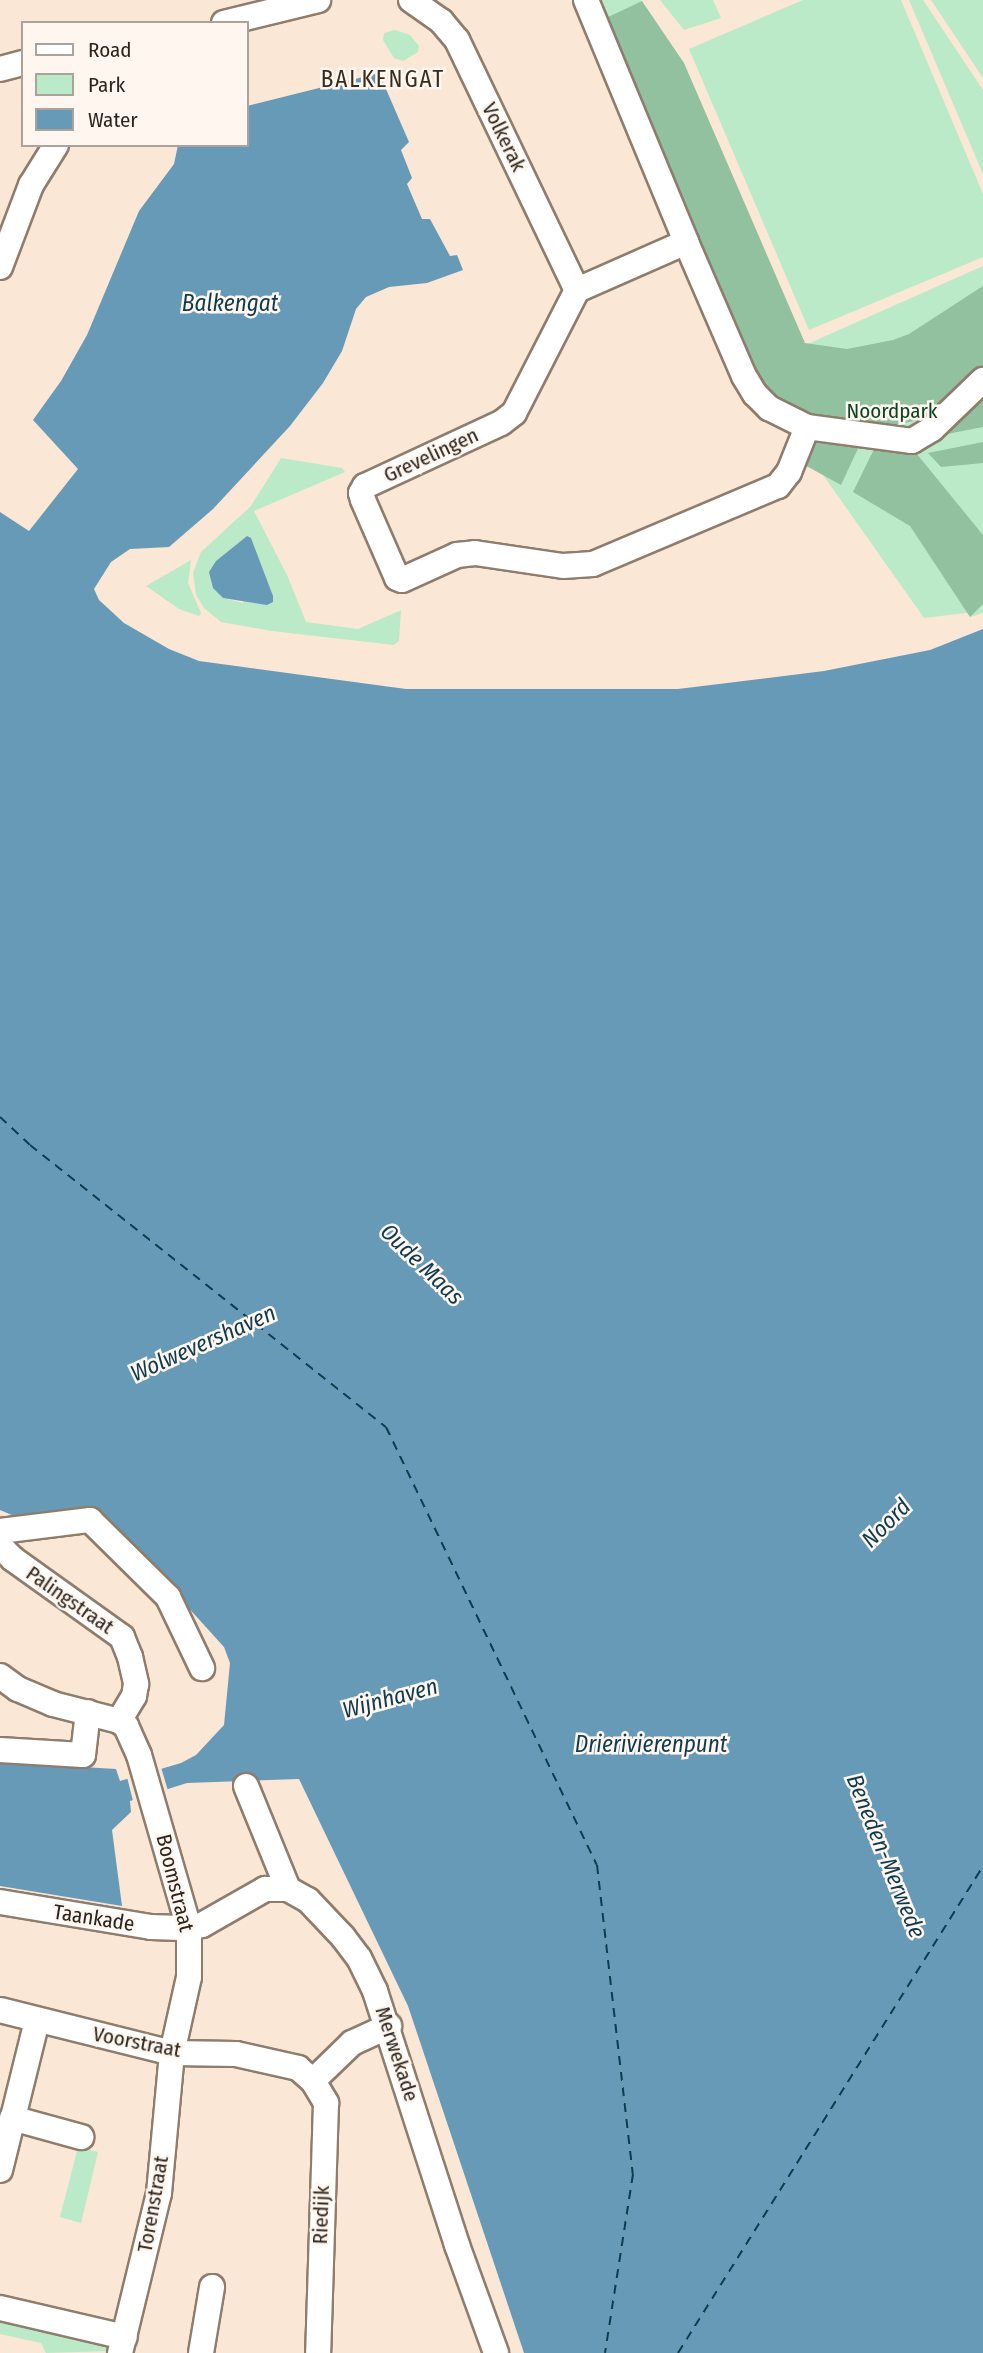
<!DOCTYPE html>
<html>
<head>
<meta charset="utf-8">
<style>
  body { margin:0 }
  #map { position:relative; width:983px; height:2353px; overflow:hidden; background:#fae7d5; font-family:"Fira Sans Condensed",sans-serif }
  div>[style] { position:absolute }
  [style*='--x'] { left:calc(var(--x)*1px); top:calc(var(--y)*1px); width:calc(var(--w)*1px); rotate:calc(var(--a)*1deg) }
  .green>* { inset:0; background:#baeac8 }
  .forest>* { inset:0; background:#92c1a0 }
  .water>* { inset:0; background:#679ab6 }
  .pier>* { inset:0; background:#fae7d5 }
  .ferry>* { height:2px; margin-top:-1px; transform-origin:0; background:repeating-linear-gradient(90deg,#0e3b4f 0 9px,transparent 0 16px) }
  .roads { filter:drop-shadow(2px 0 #8e7d6d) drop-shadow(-2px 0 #8e7d6d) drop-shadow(0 2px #8e7d6d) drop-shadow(0 -2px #8e7d6d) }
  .minor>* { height:24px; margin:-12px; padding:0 12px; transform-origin:12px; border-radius:12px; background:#fff }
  span { translate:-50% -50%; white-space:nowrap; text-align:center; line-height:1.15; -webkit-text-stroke:5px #fef6ef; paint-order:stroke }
  .street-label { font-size:21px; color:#2b251e }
  .park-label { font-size:21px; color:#0b4425 }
  .neighbourhood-label { font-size:23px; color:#392b1d; letter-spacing:2px }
  .water-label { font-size:23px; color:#0e3b4f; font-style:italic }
  .legend { position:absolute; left:21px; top:21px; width:228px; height:126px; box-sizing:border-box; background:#fef6ef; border:2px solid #aaa29b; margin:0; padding:9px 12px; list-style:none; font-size:21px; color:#2b251e }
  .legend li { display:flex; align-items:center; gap:14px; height:35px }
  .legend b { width:35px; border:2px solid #aaa29b }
</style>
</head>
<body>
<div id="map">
  <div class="green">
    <i style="clip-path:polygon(601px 0,641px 0,642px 1px,608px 17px)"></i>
    <i style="clip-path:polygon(660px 0,713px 0,721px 18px,684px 30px)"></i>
    <i style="clip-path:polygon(803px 0,901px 0,983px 194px,983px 257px,809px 330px,689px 49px)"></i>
    <i style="clip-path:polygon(909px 0,923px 0,983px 90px,983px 174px)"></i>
    <i style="clip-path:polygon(931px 0,983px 0,983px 78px)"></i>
    <i style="clip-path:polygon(395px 30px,410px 35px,419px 46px,418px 52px,403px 61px,394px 58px,383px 40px,384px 33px)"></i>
    <i style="clip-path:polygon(983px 266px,983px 613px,970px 617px,974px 612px,924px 618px,749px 370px)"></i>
    <i style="clip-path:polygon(evenodd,281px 458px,342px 468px,345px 472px,254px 511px,287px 575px,306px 622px,358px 629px,401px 610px,399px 641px,394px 645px,272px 631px,221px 622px,204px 608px,196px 595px,193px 573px,201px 552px,251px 506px,281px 458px,247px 536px,243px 603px,223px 598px,213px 587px,216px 561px,247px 536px)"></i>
    <i style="clip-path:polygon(191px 560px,188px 583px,201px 613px,199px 616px,179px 609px,146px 586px)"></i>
    <i style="clip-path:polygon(78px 2147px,98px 2152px,81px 2223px,60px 2217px)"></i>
    <i style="clip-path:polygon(0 2320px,103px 2344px,107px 2351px,46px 2353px,41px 2343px,0 2334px)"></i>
  </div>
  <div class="forest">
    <i style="clip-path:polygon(642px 1px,684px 63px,805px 343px,847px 349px,893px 340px,909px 334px,983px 286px,983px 369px,944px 408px,918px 420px,886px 427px,798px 414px,768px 390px,753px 369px,608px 17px)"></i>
    <i style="clip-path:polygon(983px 390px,983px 427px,937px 436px)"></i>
    <i style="clip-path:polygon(810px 438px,862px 440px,841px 485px,801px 463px)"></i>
    <i style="clip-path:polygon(878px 441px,912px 448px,983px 535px,983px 604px,970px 617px,910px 526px,853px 492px)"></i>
    <i style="clip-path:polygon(983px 442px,983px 463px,941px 467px,928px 453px)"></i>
  </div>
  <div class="water">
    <i style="clip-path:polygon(379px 73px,409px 142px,401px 150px,412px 178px,407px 184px,422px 219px,430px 219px,450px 256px,457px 255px,463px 270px,427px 283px,389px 287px,366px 297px,356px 309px,342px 351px,323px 383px,290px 426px,213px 509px,169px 547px,130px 549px,111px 562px,94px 589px,99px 600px,124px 623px,169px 649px,199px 661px,406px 689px,678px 689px,824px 671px,930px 650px,983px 629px,983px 2353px,524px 2353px,408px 2006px,299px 1779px,187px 1783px,130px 1801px,131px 1812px,112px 1830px,122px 1906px,0 1886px,0 1762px,116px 1769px,120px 1781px,181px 1763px,196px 1755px,224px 1725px,230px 1663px,224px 1647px,127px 1540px,26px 1521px,0 1510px,0 512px,29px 531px,78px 469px,33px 420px,61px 381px,87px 335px,139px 211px,174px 164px,178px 145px,247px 145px,247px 106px)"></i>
    <i style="clip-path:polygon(247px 536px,251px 538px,273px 596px,273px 602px,267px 605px,223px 598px,213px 588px,209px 572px,216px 561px)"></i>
  </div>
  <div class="pier">
    <i style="clip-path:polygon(161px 1767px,168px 1791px,133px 1801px,127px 1777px)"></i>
  </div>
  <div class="ferry">
    <i style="--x:0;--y:1117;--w:41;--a:43"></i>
    <i style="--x:30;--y:1145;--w:454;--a:38.4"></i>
    <i style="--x:386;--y:1427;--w:486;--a:64.3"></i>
    <i style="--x:597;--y:1865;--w:311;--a:83.4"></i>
    <i style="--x:633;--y:2174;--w:181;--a:98.9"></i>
    <i style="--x:678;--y:2353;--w:575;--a:-57.94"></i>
  </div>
  <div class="roads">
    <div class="minor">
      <i style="--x:411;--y:0;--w:37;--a:35"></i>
      <i style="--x:441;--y:21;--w:25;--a:50"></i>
      <i style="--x:457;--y:40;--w:277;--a:64.4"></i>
      <i style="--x:586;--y:0;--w:262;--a:67.5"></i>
      <i style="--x:686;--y:242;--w:146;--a:66.6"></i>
      <i style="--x:744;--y:376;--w:21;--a:59"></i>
      <i style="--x:755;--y:394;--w:20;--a:45"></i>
      <i style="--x:769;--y:408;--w:42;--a:26.6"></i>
      <i style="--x:807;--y:427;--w:106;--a:7.6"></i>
      <i style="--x:912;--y:441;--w:23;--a:-31"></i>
      <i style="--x:932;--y:429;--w:71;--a:-43.9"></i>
      <i style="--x:224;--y:23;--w:97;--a:-13.7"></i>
      <i style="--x:0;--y:69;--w:24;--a:-15"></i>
      <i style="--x:686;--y:242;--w:119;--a:156.2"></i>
      <i style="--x:577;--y:290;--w:138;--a:117.1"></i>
      <i style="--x:514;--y:413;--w:16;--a:142"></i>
      <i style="--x:501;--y:423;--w:150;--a:155.1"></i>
      <i style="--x:365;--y:486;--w:8;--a:120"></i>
      <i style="--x:361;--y:493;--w:7;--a:74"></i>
      <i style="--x:363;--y:500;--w:85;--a:66.4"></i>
      <i style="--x:397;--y:578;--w:5;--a:22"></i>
      <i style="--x:402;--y:580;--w:60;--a:-24.4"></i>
      <i style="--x:457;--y:555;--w:18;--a:-6"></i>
      <i style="--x:475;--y:553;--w:89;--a:8.4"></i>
      <i style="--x:563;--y:566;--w:30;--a:-4"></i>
      <i style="--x:593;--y:564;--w:201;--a:-22.9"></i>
      <i style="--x:778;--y:486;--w:18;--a:-52"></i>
      <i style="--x:789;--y:472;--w:48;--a:-68.2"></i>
      <i style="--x:0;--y:267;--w:88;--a:-69.3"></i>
      <i style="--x:31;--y:185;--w:47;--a:-58"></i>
      <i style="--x:0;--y:1531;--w:91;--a:-7"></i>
      <i style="--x:90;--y:1520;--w:110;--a:44.6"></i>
      <i style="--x:168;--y:1597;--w:79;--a:64.4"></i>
      <i style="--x:0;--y:1546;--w:18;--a:45"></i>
      <i style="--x:13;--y:1559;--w:134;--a:35.6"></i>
      <i style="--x:122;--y:1637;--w:22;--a:68"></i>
      <i style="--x:130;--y:1657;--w:28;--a:77"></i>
      <i style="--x:136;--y:1684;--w:12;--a:99"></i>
      <i style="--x:134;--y:1696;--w:29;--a:121"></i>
      <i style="--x:0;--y:1676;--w:22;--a:36"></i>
      <i style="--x:18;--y:1689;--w:38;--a:23"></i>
      <i style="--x:53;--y:1704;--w:68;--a:14.4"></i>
      <i style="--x:119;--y:1721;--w:9;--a:36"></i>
      <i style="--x:126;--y:1726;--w:32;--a:66"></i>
      <i style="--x:139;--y:1755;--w:180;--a:73.9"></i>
      <i style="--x:189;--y:1928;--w:49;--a:90"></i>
      <i style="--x:189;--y:1977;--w:78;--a:102.6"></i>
      <i style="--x:172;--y:2053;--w:141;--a:95.3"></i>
      <i style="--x:159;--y:2193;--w:165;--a:103.7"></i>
      <i style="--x:0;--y:1750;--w:83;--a:3.4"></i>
      <i style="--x:83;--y:1755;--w:43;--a:-83.4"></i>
      <i style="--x:246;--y:1786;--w:111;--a:67.8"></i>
      <i style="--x:288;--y:1889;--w:23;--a:29"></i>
      <i style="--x:308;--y:1900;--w:51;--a:46.6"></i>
      <i style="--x:343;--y:1937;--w:26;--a:53"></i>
      <i style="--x:359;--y:1958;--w:37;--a:64"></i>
      <i style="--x:375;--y:1991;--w:267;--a:72.1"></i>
      <i style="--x:457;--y:2245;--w:115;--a:70.1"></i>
      <i style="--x:0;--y:1902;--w:153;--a:9.4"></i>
      <i style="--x:151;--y:1927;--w:38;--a:2"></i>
      <i style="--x:189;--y:1928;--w:13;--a:-13"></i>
      <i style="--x:202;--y:1925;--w:73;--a:-29.7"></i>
      <i style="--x:265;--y:1889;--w:23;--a:0"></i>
      <i style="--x:0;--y:2010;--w:177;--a:14"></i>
      <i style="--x:172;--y:2053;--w:64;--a:0.9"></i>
      <i style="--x:236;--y:2054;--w:64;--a:12.7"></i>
      <i style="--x:298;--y:2068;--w:20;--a:41"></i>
      <i style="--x:313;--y:2081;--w:26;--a:59"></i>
      <i style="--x:326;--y:2103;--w:250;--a:91.8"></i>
      <i style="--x:321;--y:2073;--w:43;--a:-44.1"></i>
      <i style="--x:352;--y:2043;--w:41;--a:-24.7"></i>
      <i style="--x:12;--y:2118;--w:72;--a:15.4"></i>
      <i style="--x:0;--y:2170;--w:154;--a:-76.1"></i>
      <i style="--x:0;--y:2308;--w:128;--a:13.1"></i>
      <i style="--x:201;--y:2353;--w:67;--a:-80.5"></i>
    </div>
  </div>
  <div class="street-label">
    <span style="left:504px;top:137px;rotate:64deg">Volkerak</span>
    <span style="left:431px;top:455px;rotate:-25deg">Grevelingen</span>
    <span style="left:70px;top:1600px;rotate:35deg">Palingstraat</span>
    <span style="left:175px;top:1883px;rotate:76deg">Boomstraat</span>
    <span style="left:94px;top:1918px;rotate:9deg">Taankade</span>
    <span style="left:137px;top:2042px;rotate:11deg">Voorstraat</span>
    <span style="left:397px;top:2054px;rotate:72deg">Merwekade</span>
    <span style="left:153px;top:2204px;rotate:-80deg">Torenstraat</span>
    <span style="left:321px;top:2215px;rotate:-88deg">Riedijk</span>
  </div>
  <div class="park-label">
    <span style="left:892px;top:411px">Noordpark</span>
  </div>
  <div class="neighbourhood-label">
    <span style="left:383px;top:79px">BALKENGAT</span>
  </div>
  <div class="water-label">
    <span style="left:230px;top:303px">Balkengat</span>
    <span style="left:422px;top:1264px;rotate:44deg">Oude Maas</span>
    <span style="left:203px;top:1343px;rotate:-24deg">Wolwevershaven</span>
    <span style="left:886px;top:1523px;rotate:-45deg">Noord</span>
    <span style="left:390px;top:1698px;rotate:-15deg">Wijnhaven</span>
    <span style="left:651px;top:1744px">Drierivierenpunt</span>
    <span style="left:886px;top:1856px;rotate:68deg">Beneden-Merwede</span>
  </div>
  <ul class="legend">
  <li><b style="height:9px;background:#fff"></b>Road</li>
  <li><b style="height:19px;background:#baeac8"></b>Park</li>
  <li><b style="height:19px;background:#679ab6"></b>Water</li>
  </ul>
</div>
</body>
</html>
